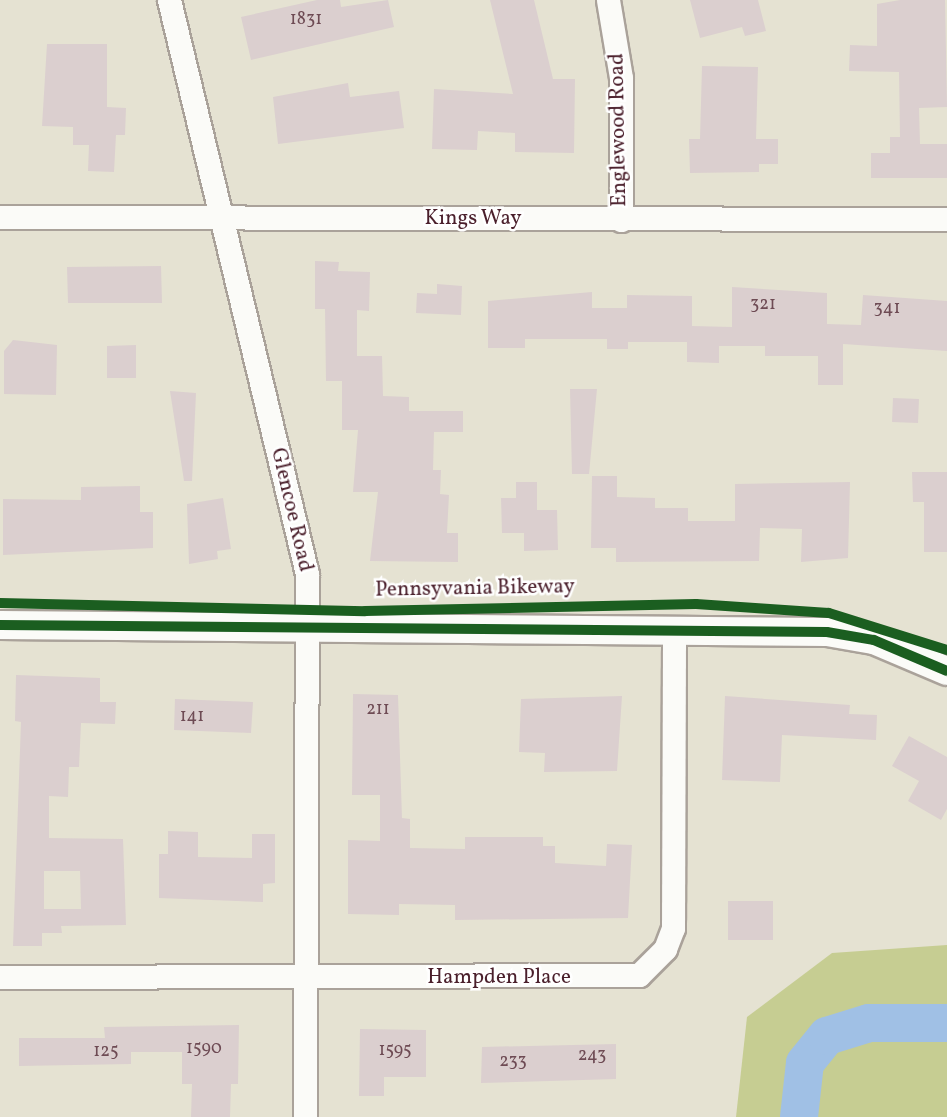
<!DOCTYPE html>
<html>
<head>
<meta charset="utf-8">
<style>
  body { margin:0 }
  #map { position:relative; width:947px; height:1117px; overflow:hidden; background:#e5e2d2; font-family:Vollkorn,serif }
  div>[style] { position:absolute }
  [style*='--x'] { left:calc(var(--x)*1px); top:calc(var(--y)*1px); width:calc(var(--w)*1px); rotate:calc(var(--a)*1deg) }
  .green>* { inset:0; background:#c6cd92 }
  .river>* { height:38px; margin:-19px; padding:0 19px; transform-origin:19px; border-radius:19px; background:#a0c0e5 }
  .building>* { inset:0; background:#dbcfcf }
  .roads { filter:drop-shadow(2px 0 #aaa29a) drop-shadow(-2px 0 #aaa29a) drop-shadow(0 2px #aaa29a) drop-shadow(0 -2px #aaa29a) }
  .minor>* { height:23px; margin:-11.5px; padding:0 11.5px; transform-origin:11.5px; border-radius:11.5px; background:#fbfbf8 }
  .tertiary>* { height:28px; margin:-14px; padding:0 14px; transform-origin:14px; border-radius:14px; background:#fbfbf8 }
  .cycleway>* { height:10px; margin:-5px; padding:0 5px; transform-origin:5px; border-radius:5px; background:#1b5e20 }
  span { translate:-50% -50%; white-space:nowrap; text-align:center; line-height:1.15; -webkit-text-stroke:5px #fff; paint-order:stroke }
  .number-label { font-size:18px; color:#6e4b54 }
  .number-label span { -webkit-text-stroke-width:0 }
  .street-label { font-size:21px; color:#4a1f2b }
</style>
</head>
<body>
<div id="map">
  <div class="green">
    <i style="clip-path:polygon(947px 945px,947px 1117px,736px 1117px,747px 1017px,832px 953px)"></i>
  </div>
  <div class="river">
    <i style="--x:799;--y:1117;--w:54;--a:-83.7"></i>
    <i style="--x:805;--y:1063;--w:35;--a:-51"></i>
    <i style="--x:827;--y:1036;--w:44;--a:-17.2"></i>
    <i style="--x:869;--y:1023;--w:78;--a:0"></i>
  </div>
  <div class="building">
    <i style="clip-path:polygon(317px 0,340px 0,341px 7px,388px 0,394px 27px,251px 60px,241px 17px)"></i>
    <i style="clip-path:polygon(490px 0,534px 0,553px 79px,575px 79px,574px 153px,515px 152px,515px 133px,478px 131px,477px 150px,432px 149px,434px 89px,513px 94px)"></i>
    <i style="clip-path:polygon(690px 0,758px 0,766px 31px,745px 36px,742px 27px,700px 38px)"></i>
    <i style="clip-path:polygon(900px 0,945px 0,947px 107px,919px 108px,920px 144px,947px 144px,947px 178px,871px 178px,871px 153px,890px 153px,890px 137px,900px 137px,899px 72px,849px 71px,850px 45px,877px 46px,877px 4px)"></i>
    <i style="clip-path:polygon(47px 44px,107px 44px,107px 107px,126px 108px,125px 135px,116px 135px,114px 172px,88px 171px,89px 145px,73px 145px,73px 127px,42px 126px)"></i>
    <i style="clip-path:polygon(702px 66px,758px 67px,756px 139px,778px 139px,778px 164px,759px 164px,759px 172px,690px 173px,689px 139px,700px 139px)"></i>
    <i style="clip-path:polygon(348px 83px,350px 97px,399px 91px,404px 128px,278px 144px,273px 97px)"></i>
    <i style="clip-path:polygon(315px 261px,339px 262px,338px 271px,370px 272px,369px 311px,357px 310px,357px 356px,382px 356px,383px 396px,409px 397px,409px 411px,463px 411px,463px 432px,434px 432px,433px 470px,441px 470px,440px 494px,449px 495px,447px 533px,458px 533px,458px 562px,370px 561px,378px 492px,353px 492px,358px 430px,342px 430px,342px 381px,326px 381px,325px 309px,315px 309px)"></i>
    <i style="clip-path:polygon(161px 266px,162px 303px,68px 303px,67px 267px)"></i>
    <i style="clip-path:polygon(437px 284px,462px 286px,461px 315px,416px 313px,417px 293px,437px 294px)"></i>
    <i style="clip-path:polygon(732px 287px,827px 293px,827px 324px,861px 325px,863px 295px,947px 301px,947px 351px,843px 344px,843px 385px,818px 385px,818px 356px,765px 356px,765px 346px,719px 346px,719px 363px,687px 362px,687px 342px,628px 342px,628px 349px,607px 349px,607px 339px,525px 339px,525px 348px,488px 348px,488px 301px,592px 292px,592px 308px,627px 308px,627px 295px,692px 296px,692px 326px,732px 327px)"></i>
    <i style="clip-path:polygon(13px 340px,57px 345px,56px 395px,4px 394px,4px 351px)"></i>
    <i style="clip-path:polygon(136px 345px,136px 378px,107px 378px,107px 346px)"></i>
    <i style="clip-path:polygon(570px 389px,597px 389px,589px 474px,572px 474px)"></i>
    <i style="clip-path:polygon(170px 391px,196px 393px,192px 481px,184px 481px)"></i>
    <i style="clip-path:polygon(893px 398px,919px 399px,918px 423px,892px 422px)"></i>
    <i style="clip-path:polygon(912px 472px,947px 472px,947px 552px,924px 552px,924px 502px,913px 502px)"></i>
    <i style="clip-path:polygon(592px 476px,617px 476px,617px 497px,655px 498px,655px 508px,688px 508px,688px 521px,735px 521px,735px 484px,850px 482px,848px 558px,801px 562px,802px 529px,760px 528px,759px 561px,616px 562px,616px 548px,591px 548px)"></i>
    <i style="clip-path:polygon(516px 482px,537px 482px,537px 510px,557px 510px,558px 550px,524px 551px,524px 533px,502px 533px,501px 498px,516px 498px)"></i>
    <i style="clip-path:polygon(140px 486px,140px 512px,153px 512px,153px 548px,3px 555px,3px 499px,81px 500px,81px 487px)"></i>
    <i style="clip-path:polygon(223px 498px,231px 549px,217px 551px,218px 559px,189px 564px,187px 504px)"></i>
    <i style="clip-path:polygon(evenodd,16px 675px,100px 678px,100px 702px,116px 702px,115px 724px,81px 723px,79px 767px,69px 767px,68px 797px,49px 796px,49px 838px,123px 839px,126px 925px,61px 926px,62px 933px,42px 933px,42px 946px,13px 946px,21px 722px,15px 721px,16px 675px,44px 871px,80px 871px,81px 909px,44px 909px,44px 871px)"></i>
    <i style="clip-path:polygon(353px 694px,398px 695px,402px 818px,410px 819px,410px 848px,465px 849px,465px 837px,543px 837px,543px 846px,555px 846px,555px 863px,606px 866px,607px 844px,632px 845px,628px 918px,455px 920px,455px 905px,399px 904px,399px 915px,348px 914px,348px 840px,380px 841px,380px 795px,352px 795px)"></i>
    <i style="clip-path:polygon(622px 696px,617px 771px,544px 772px,545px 753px,519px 752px,521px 699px)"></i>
    <i style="clip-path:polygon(725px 696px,850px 705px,849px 714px,877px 715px,876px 740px,782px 735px,780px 782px,722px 780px)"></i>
    <i style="clip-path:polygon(175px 699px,253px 702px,251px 733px,174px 730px)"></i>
    <i style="clip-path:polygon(909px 736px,947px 757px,947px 809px,941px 820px,908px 801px,919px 781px,892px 766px)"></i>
    <i style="clip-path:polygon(168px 831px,198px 832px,198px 857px,252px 858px,252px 834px,275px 834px,275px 883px,263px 884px,263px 902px,159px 898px,159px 854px,168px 854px)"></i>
    <i style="clip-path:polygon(728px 901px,773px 901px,773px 940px,728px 940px)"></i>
    <i style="clip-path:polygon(239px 1025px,238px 1084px,231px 1084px,230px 1117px,191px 1117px,192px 1084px,182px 1084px,182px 1052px,131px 1052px,131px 1064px,19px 1066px,19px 1038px,105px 1038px,104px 1027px)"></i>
    <i style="clip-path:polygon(360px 1029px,426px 1030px,426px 1077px,384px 1077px,384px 1096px,359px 1096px)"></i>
    <i style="clip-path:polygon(616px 1044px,616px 1079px,481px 1083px,482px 1047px)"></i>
  </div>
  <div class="roads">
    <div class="minor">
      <i style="--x:169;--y:0;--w:590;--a:76.48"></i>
      <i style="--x:307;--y:574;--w:543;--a:90.21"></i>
      <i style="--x:608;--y:0;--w:79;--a:80.5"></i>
      <i style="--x:621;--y:78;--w:142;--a:90"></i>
      <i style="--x:0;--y:217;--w:947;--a:0.12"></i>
      <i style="--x:0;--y:977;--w:639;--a:-0.18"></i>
      <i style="--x:639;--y:975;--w:37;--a:-45"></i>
      <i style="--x:665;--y:949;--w:22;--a:-69"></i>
      <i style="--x:673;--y:928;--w:299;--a:-89.8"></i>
    </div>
    <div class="tertiary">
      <i style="--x:0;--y:625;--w:827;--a:0.48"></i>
      <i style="--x:827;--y:632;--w:48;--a:9.7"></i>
      <i style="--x:874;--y:640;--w:79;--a:23"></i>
    </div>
  </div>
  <div class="cycleway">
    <i style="--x:0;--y:603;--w:365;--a:1.3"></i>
    <i style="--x:365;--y:611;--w:331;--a:-1.2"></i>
    <i style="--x:696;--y:604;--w:133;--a:3.9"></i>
    <i style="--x:829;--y:613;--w:124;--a:17.4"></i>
    <i style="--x:0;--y:625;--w:827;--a:0.48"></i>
    <i style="--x:827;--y:632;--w:48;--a:9.7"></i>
    <i style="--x:874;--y:640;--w:79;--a:23"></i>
  </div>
  <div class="number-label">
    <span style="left:306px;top:20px">1831</span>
    <span style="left:763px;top:305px">321</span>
    <span style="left:887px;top:309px">341</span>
    <span style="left:378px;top:710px">211</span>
    <span style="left:192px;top:717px">141</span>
    <span style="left:204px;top:1049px">1590</span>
    <span style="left:395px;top:1051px">1595</span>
    <span style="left:106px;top:1052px">125</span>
    <span style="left:592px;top:1056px">243</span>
    <span style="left:513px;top:1062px">233</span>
  </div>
  <div class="street-label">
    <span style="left:619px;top:130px;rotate:-91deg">Englewood Road</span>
    <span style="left:473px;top:219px">Kings Way</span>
    <span style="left:291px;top:510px;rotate:77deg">Glencoe Road</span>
    <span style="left:475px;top:589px;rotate:-1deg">Pennsyvania Bikeway</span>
    <span style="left:499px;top:978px">Hampden Place</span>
  </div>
</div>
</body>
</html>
